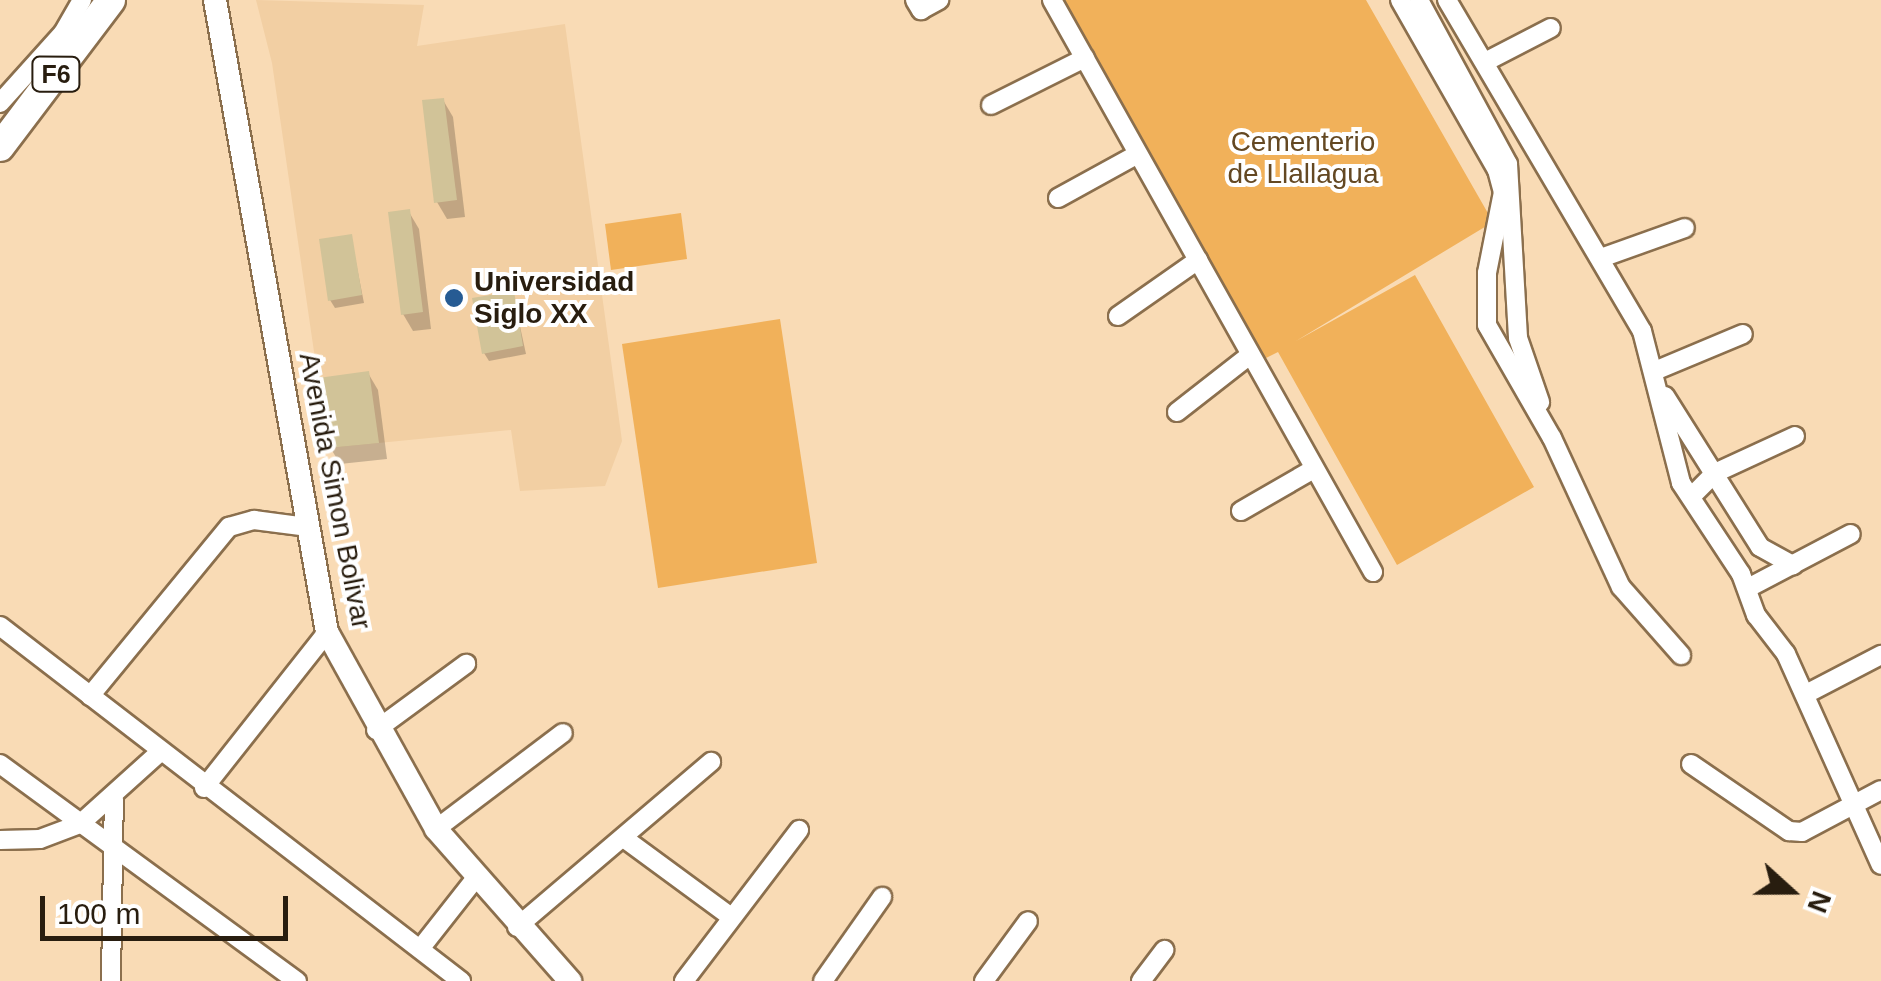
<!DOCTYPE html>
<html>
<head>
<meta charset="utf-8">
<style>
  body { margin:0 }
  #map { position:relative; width:1881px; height:981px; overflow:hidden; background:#f9dbb5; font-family:Arial,sans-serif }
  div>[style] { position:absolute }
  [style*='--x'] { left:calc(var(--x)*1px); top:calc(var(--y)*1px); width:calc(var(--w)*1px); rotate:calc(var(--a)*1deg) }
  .built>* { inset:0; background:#f2cfa3 }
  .green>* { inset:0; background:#f1b15a }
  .shadow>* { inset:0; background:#0003 }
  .building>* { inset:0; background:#d1c398 }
  .roads { filter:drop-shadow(2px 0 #8b6f4d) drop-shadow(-2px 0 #8b6f4d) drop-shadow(0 2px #8b6f4d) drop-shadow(0 -2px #8b6f4d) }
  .minor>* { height:18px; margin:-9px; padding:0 9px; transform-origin:9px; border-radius:9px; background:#fff }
  .secondary>* { height:22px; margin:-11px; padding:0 11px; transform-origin:11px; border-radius:11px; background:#fff }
  .trunk>* { height:28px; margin:-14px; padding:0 14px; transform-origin:14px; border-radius:14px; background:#fff }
  .dots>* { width:28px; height:28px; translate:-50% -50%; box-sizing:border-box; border:5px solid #fff; border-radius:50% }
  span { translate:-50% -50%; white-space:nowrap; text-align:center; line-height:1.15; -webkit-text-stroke:8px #fff; paint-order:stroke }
  .shield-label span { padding:2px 8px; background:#fff; border:2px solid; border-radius:8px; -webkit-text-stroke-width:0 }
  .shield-label { font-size:25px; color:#281d0f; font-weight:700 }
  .park-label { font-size:28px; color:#644822 }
  .poi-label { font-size:28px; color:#281d0f; font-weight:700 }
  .left { translate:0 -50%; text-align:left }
  .street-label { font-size:28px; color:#281d0f }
  .north { position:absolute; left:1741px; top:841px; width:100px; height:100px; -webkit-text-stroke:8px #fff; paint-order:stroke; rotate:111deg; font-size:28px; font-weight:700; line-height:40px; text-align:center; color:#281d0f }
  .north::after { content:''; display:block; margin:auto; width:35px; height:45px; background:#281d0f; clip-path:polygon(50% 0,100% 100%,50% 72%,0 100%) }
  .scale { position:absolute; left:40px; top:896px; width:248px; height:45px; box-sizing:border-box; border:5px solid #281d0f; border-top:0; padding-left:12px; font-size:30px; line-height:35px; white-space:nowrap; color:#281d0f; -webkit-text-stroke:8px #fff; paint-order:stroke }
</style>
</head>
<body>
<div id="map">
  <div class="built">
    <i style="clip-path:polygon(256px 0,424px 5px,417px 46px,565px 24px,622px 441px,605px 486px,520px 491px,511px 430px,328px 448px,272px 63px)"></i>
  </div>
  <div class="green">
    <i style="clip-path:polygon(1063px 0,1366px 0,1493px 222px,1296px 341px,1415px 275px,1534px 487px,1397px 565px,1278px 352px,1264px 359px)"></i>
    <i style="clip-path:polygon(681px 213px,687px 259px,611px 270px,605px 224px)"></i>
    <i style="clip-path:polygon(780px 319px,817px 563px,658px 588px,622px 344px)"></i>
  </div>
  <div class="shadow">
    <i style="clip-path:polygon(443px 100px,453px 117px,465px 217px,447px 219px,437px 202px)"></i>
    <i style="clip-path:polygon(409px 212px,419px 229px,431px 329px,413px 331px,403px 314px)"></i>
    <i style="clip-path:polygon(351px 237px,364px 303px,335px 308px,330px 300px)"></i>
    <i style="clip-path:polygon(513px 294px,526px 354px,489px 361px,484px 353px)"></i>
    <i style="clip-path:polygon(368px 373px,378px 390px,387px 459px,340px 464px,330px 447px)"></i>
  </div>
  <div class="building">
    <i style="clip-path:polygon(444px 98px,457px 200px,434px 203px,422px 100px)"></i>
    <i style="clip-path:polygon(410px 209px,423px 312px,401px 315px,388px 212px)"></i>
    <i style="clip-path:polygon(352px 234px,362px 295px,328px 301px,319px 239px)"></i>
    <i style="clip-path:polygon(514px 291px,523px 346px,482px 354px,472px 298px)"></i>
    <i style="clip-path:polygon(369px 371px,379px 443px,328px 448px,318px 378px)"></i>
  </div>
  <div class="roads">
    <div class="minor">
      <i style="--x:915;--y:0;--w:12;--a:59"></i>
      <i style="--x:921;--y:10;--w:21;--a:-29"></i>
      <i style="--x:1052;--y:0;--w:656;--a:60.7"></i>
      <i style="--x:1400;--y:0;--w:196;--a:60.3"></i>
      <i style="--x:1497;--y:170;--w:23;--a:75"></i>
      <i style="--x:1503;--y:192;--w:83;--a:101.2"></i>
      <i style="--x:1487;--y:273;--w:52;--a:90"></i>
      <i style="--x:1487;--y:325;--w:130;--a:60.1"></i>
      <i style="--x:1552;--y:438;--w:164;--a:65.2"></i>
      <i style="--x:1621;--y:587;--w:91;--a:48.6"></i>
      <i style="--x:1419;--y:0;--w:187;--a:61.5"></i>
      <i style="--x:1508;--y:164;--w:174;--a:86.7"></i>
      <i style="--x:1518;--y:338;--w:68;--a:71"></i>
      <i style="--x:1447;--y:0;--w:384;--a:59.5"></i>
      <i style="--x:1642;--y:331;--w:157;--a:75.6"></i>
      <i style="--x:1681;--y:483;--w:109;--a:56.6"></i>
      <i style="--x:1741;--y:574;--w:44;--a:69.9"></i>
      <i style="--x:1756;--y:615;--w:49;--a:52.4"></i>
      <i style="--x:1786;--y:654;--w:231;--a:65.8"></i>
      <i style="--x:1485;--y:62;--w:74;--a:-27.3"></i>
      <i style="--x:0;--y:103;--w:94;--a:-48"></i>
      <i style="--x:63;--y:33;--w:38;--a:-60"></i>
      <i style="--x:991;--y:105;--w:105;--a:-26.6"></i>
      <i style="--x:1058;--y:198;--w:91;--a:-28.8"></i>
      <i style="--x:1601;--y:258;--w:89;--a:-19.7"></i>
      <i style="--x:1118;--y:316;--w:98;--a:-35"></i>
      <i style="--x:1657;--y:370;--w:93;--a:-22.7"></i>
      <i style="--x:1665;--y:396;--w:178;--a:57.8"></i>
      <i style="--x:1760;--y:547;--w:38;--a:29"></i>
      <i style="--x:1177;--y:412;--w:93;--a:-38"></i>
      <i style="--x:1691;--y:497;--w:34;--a:-45"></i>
      <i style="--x:1715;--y:473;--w:88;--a:-24.8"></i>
      <i style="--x:1241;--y:511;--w:82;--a:-30"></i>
      <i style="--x:1748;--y:588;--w:116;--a:-27.7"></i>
      <i style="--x:0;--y:626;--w:582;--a:37.6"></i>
      <i style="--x:1806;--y:694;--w:85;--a:-27.5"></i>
      <i style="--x:90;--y:696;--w:219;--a:-50.6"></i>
      <i style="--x:229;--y:527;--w:26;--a:-16"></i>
      <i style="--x:254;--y:520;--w:53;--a:7.5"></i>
      <i style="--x:376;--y:730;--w:112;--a:-36.3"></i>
      <i style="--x:0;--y:764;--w:368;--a:36.2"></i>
      <i style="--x:1691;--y:764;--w:119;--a:34.4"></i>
      <i style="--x:1789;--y:831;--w:13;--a:4"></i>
      <i style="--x:1802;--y:832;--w:89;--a:-28"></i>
      <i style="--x:204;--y:788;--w:199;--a:-51.7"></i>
      <i style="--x:436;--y:829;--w:159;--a:-37.1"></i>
      <i style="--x:625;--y:839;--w:130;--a:36.3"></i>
      <i style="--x:0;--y:840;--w:40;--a:-1.4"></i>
      <i style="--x:40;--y:839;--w:43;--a:-20.6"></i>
      <i style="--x:80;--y:824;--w:108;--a:-42"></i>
      <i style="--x:517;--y:927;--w:255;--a:-40.4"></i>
      <i style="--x:420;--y:949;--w:89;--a:-51.8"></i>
      <i style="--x:111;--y:981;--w:182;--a:-89.1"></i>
      <i style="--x:684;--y:981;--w:190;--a:-52.7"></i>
      <i style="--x:823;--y:981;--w:103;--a:-54.9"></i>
      <i style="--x:984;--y:981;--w:74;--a:-53.7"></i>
      <i style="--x:1141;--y:981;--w:39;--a:-53"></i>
    </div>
    <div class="secondary">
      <i style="--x:215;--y:0;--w:642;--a:79.95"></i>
      <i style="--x:327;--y:632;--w:225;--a:61"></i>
      <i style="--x:436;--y:829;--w:203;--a:48.6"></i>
    </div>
    <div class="trunk">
      <i style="--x:0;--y:147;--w:184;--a:-52.9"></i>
    </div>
  </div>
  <div class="dots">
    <i style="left:454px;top:298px;background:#265b93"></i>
  </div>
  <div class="shield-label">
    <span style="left:56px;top:74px">F6</span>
  </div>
  <div class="park-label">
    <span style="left:1303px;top:158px">Cementerio<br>de Llallagua</span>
  </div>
  <div class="poi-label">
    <span class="left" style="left:474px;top:298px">Universidad<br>Siglo XX</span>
  </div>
  <div class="street-label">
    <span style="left:335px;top:491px;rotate:79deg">Avenida Simon Bolivar</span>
  </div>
  <div class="north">N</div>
  <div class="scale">100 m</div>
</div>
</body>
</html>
